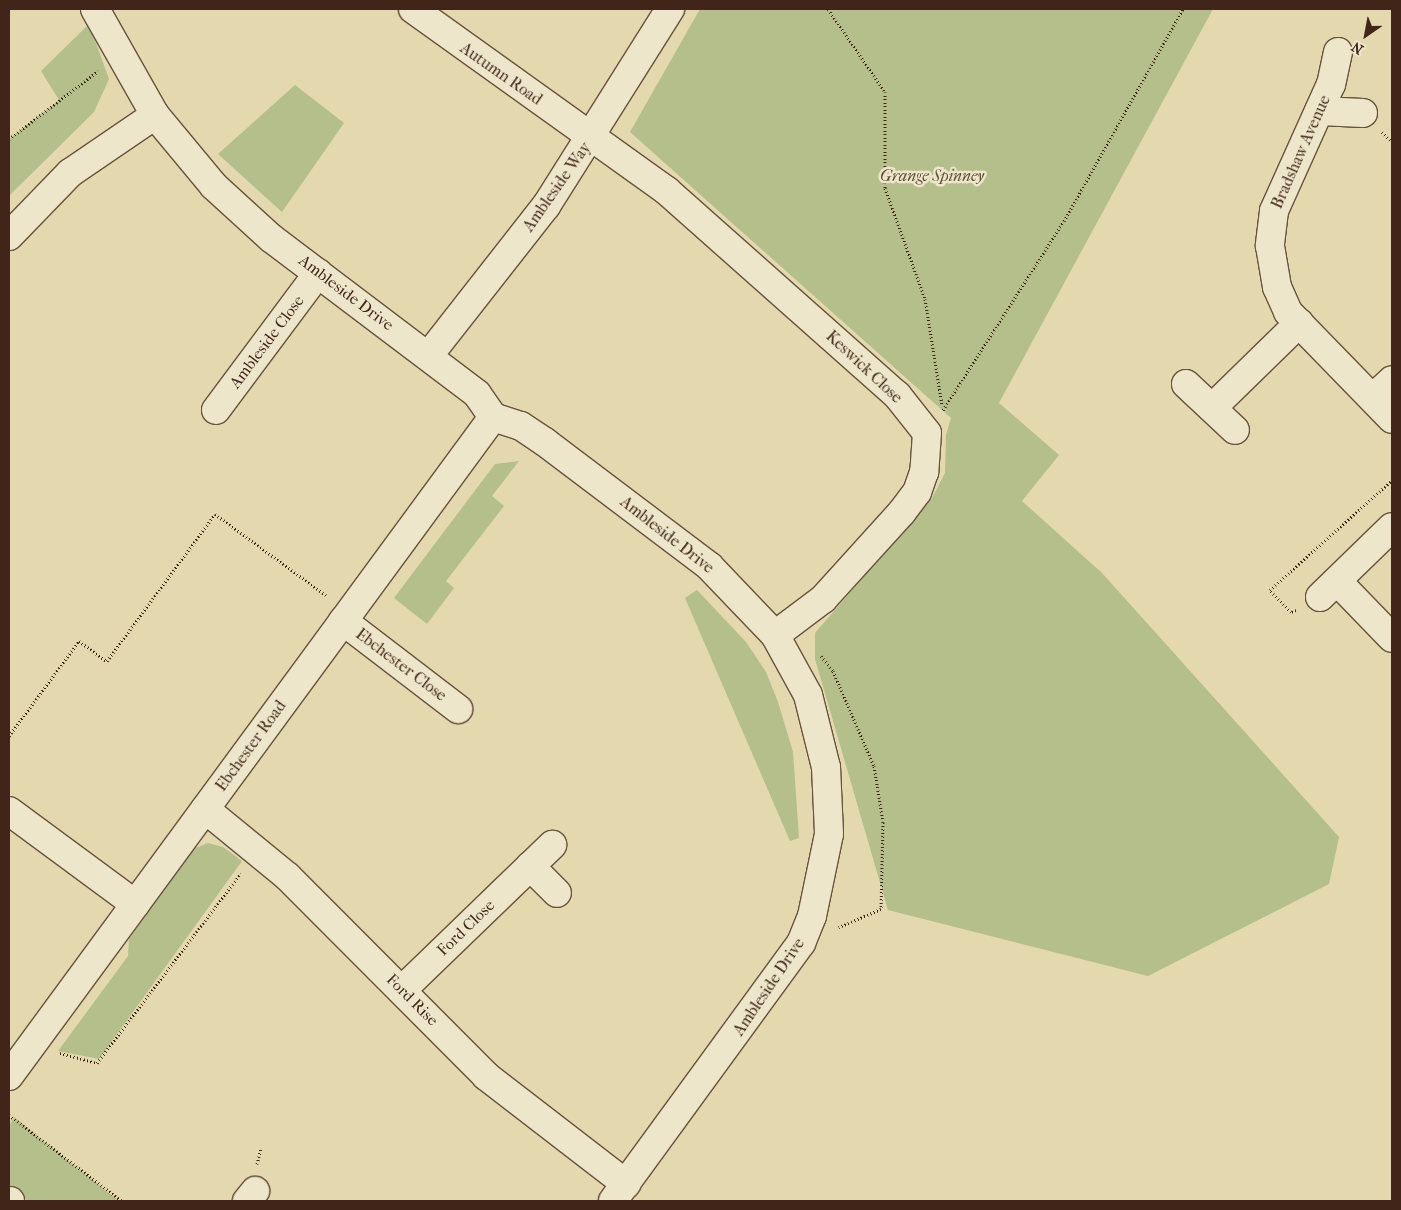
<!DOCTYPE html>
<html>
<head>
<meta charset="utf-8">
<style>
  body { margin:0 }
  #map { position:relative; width:1401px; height:1210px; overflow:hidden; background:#e4d8ae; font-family:"IM FELL French Canon",serif }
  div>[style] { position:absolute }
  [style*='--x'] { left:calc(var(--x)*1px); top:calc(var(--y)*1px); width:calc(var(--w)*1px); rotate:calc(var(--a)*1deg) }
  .green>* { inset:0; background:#b4bf8b }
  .path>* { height:3px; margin-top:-1.5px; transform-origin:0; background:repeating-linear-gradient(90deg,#402518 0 1px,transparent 0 3.5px) }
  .roads { filter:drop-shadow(1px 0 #69523e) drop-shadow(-1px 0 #69523e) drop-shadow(0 1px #69523e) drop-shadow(0 -1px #69523e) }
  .minor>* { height:28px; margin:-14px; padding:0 14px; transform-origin:14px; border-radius:14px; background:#ede6ca }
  span { translate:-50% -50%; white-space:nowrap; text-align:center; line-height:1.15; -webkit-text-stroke:5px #ede6ca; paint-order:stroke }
  .street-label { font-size:16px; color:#402518 }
  .park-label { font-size:16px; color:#5d4c35; font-style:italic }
  .frame { position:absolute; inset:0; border:10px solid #402518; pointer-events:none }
  .north { position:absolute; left:1341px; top:10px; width:50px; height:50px; -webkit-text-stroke:4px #ede6ca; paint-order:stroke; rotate:213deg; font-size:14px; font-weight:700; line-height:20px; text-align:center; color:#402518 }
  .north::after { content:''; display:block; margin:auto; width:18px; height:22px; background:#402518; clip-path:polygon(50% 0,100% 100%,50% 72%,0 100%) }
</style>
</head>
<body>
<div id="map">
  <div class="green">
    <i style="clip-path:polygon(700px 9px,1213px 9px,999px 403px,1059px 455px,1022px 501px,1102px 573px,1339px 837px,1329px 884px,1148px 976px,888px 910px,815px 659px,815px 633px,932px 498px,945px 473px,946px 435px,951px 418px,630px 132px)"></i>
    <i style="clip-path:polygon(89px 24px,109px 79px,94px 112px,9px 196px,9px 139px,59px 100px,41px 71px)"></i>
    <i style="clip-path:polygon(295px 85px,344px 123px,282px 212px,218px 154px)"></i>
    <i style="clip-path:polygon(519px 461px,492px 496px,504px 506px,446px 581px,454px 588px,427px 624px,394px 598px,495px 464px)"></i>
    <i style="clip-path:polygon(697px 590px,746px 642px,766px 672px,778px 702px,793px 752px,799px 838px,790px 841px,685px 598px)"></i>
    <i style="clip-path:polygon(208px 843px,223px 847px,242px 861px,99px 1059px,58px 1051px,128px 956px,129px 939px,193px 849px)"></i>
    <i style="clip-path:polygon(14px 1117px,119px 1201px,28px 1201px,9px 1187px,9px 1126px)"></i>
  </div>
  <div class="path">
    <i style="--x:828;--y:9;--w:101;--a:55.5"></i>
    <i style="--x:885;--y:92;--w:96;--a:90"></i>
    <i style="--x:885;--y:188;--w:118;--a:70.2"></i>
    <i style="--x:925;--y:299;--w:107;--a:80.9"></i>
    <i style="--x:1382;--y:132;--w:14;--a:45"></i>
    <i style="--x:9;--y:139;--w:112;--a:-37.4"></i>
    <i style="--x:943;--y:410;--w:224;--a:-57.4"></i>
    <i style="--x:1064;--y:221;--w:243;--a:-60.7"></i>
    <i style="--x:1296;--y:610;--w:5;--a:158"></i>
    <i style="--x:1291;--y:612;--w:30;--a:-134"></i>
    <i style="--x:1270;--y:590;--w:164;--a:-42"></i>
    <i style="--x:821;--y:656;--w:19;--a:51"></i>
    <i style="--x:833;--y:671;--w:103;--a:66.7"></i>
    <i style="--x:874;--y:766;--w:57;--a:80.9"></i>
    <i style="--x:883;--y:822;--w:87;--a:91.3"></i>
    <i style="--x:881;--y:909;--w:46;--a:156.8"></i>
    <i style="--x:9;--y:736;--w:118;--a:-53.6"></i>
    <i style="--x:79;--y:641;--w:34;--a:36"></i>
    <i style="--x:107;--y:661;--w:182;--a:-53.7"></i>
    <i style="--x:215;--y:514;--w:139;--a:36.2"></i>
    <i style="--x:60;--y:1053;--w:38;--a:15"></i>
    <i style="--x:97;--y:1063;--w:238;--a:-52.8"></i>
    <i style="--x:9;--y:1115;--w:142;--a:37.3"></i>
    <i style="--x:257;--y:1164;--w:16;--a:-76"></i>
  </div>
  <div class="roads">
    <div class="minor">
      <i style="--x:95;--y:9;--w:122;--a:60.5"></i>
      <i style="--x:155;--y:115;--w:92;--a:50.3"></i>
      <i style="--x:214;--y:186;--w:77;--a:42.4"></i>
      <i style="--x:271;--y:238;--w:258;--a:37.1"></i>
      <i style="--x:477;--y:394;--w:28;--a:55"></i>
      <i style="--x:493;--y:417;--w:29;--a:18"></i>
      <i style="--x:521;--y:426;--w:29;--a:34"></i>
      <i style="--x:545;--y:442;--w:206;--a:37.1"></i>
      <i style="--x:709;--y:566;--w:95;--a:46.3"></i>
      <i style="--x:775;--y:635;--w:68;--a:61.2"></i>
      <i style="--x:808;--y:695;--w:74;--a:76"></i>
      <i style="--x:826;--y:767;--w:67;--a:87.4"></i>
      <i style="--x:829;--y:834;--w:84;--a:101.7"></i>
      <i style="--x:812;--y:916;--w:29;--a:112"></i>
      <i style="--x:801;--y:943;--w:319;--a:126.1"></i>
      <i style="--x:413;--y:9;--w:312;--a:35.6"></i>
      <i style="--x:667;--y:191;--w:307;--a:41.6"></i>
      <i style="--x:897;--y:395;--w:48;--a:51.7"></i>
      <i style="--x:927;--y:433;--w:39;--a:94"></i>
      <i style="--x:924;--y:472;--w:21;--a:109"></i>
      <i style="--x:917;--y:492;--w:25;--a:127"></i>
      <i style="--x:902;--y:512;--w:118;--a:132.2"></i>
      <i style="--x:823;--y:599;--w:60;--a:143.1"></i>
      <i style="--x:1338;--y:52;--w:33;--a:102"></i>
      <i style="--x:1331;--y:84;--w:139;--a:114.2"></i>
      <i style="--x:1274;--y:211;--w:35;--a:97"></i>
      <i style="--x:1270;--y:246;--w:42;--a:80.3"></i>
      <i style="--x:1277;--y:287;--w:27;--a:66"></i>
      <i style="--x:1288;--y:312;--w:149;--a:45.8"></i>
      <i style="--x:1319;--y:111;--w:44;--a:2.6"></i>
      <i style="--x:9;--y:236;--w:88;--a:-45.9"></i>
      <i style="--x:70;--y:173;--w:103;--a:-34.3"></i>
      <i style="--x:429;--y:355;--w:189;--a:-51.9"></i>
      <i style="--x:546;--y:206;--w:233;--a:-57.8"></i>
      <i style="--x:1186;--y:384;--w:67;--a:43.2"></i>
      <i style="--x:1373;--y:398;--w:26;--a:-43"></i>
      <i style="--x:1212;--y:408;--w:122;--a:-44.3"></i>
      <i style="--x:216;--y:410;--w:171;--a:-53.3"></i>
      <i style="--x:1337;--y:581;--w:79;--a:46"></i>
      <i style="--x:1320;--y:597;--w:100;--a:-44.2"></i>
      <i style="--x:343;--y:621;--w:145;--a:37.4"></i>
      <i style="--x:205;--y:809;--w:107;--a:39.3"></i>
      <i style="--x:288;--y:877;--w:281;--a:45.1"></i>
      <i style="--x:486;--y:1076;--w:177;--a:37.6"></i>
      <i style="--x:9;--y:811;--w:157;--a:36.4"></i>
      <i style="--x:530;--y:866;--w:38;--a:45"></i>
      <i style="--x:402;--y:990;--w:209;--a:-44"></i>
      <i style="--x:9;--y:1076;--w:818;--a:-53.7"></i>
      <i style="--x:9;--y:1201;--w:1;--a:0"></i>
      <i style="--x:247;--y:1201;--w:13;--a:-51"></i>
    </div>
  </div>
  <div class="street-label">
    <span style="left:501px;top:74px;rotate:35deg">Autumn Road</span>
    <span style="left:1301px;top:152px;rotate:-66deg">Bradshaw Avenue</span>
    <span style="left:557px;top:187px;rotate:-55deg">Ambleside Way</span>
    <span style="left:346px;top:293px;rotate:37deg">Ambleside Drive</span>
    <span style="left:267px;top:342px;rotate:-53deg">Ambleside Close</span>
    <span style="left:864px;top:367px;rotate:43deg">Keswick Close</span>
    <span style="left:667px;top:535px;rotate:38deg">Ambleside Drive</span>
    <span style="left:401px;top:665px;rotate:37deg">Ebchester Close</span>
    <span style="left:251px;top:746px;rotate:-54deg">Ebchester Road</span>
    <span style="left:466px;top:928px;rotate:-44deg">Ford Close</span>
    <span style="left:769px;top:987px;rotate:-56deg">Ambleside Drive</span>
    <span style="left:412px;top:1000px;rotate:45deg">Ford Rise</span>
  </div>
  <div class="park-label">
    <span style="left:932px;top:176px">Grange Spinney</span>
  </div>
  <div class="frame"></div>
  <div class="north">N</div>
</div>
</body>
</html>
